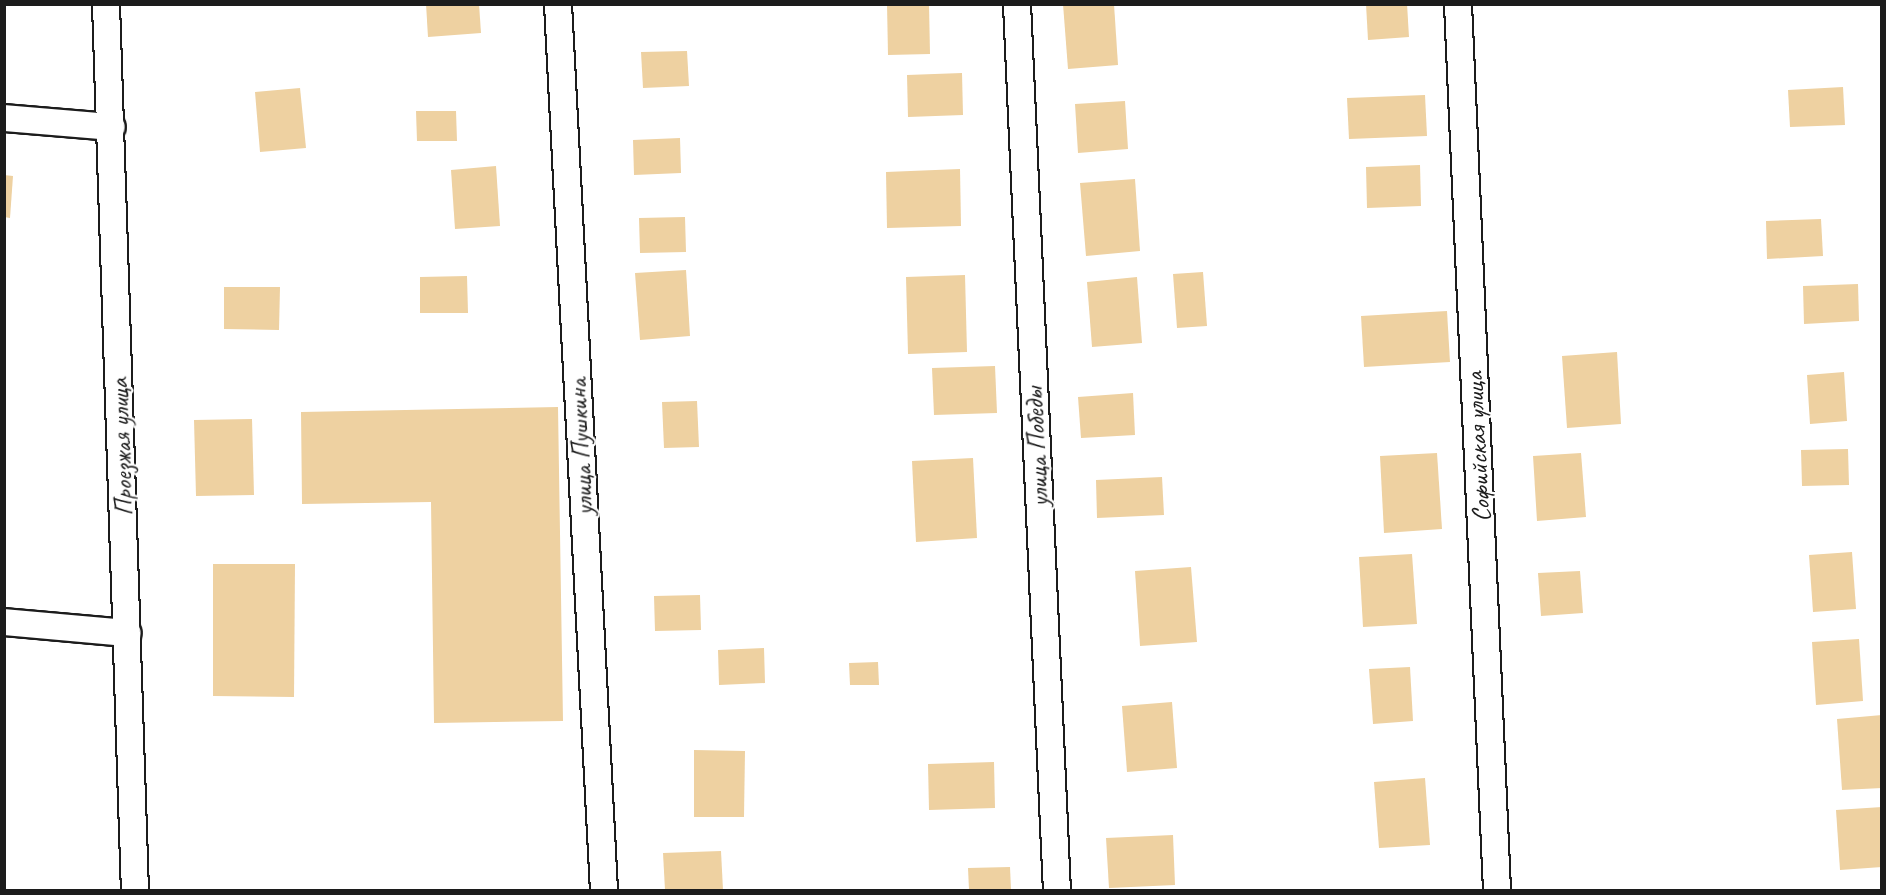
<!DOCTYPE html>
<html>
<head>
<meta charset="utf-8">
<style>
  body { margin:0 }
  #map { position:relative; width:1886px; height:895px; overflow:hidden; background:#fff; font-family:Caveat,sans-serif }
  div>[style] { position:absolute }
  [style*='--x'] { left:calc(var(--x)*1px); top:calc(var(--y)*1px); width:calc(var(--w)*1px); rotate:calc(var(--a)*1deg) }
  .building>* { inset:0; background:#eed1a1 }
  .roads { filter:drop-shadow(2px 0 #1c1c1c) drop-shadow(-2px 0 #1c1c1c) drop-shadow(0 2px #1c1c1c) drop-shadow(0 -2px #1c1c1c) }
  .minor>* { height:26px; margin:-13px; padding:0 13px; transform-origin:13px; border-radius:13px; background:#fff }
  span { translate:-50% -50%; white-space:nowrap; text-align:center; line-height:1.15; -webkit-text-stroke:4.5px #fff; paint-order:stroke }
  .street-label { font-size:26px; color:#1c1c1c }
  .frame { position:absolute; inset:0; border:6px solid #1c1c1c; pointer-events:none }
</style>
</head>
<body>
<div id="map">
  <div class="building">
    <i style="clip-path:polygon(426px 4px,479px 4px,481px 33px,428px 37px)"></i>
    <i style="clip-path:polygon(887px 4px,929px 4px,930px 54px,888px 55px)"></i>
    <i style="clip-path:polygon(1063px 4px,1114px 4px,1118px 65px,1068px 69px)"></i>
    <i style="clip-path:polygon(1366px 4px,1407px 4px,1409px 37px,1368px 40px)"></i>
    <i style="clip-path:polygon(687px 51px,689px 86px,643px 88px,641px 52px)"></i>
    <i style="clip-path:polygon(962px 73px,963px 115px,908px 117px,907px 75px)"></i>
    <i style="clip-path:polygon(1843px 87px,1845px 125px,1790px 127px,1788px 90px)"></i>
    <i style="clip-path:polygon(300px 88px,306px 148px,260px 152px,255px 92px)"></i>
    <i style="clip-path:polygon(1425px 95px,1427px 136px,1349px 139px,1347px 98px)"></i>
    <i style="clip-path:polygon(1125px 101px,1128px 149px,1078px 153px,1075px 104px)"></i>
    <i style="clip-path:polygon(416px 111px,456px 111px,457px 141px,417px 141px)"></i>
    <i style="clip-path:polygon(680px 138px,681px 173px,634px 175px,633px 140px)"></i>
    <i style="clip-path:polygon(1420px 165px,1421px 206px,1367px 208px,1366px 167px)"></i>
    <i style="clip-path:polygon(496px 166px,500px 226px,455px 229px,451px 170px)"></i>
    <i style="clip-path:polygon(960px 169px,961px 226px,887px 228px,886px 172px)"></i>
    <i style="clip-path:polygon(4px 175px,13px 176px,10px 218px,4px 217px)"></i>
    <i style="clip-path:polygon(1135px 179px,1140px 251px,1086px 256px,1080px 183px)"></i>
    <i style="clip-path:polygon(685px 217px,686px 252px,640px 253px,639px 218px)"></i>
    <i style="clip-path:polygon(1821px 219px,1823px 256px,1767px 259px,1766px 221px)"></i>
    <i style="clip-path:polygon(686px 270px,690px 336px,640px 340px,635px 273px)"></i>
    <i style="clip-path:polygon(1203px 272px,1207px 326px,1177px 328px,1173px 274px)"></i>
    <i style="clip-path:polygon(965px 275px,967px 352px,908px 354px,906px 277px)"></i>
    <i style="clip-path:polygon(467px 276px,468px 313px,420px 313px,420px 277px)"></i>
    <i style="clip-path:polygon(1137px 277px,1142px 343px,1092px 347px,1087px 282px)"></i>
    <i style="clip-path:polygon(1858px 284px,1859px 321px,1804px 324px,1803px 286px)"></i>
    <i style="clip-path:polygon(224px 287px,280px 287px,279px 330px,224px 329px)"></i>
    <i style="clip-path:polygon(1447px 311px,1450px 362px,1364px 367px,1361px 316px)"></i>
    <i style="clip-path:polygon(1617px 352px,1621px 424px,1567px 428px,1562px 356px)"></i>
    <i style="clip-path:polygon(995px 366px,997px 413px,934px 415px,932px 368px)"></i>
    <i style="clip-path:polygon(1844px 372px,1847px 421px,1810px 424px,1807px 375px)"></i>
    <i style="clip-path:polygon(1133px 393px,1135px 435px,1081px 438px,1078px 397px)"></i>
    <i style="clip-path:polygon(697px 401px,699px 447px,664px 448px,662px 402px)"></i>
    <i style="clip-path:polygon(558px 407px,563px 721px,434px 723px,431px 502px,302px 504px,301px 412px)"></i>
    <i style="clip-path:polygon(252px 419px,254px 495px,196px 496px,194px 420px)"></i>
    <i style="clip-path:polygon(1848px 449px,1849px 485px,1802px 486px,1801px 450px)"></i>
    <i style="clip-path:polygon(1437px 453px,1442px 529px,1384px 533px,1380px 456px)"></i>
    <i style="clip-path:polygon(1581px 453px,1586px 517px,1537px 521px,1533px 456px)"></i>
    <i style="clip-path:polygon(973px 458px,977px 538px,916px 542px,912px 461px)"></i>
    <i style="clip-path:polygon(1162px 477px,1164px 515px,1097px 518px,1096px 480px)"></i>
    <i style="clip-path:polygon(1852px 552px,1856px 609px,1813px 612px,1809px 555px)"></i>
    <i style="clip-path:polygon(1412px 554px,1417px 624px,1363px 627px,1359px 557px)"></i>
    <i style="clip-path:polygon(213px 564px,295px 564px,294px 697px,213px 696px)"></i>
    <i style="clip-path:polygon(1191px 567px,1197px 642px,1140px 646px,1135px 571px)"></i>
    <i style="clip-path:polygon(1580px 571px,1583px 613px,1541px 616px,1538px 573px)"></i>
    <i style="clip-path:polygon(700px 595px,701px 630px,655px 631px,654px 596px)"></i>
    <i style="clip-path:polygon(1859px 639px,1863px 701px,1816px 705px,1812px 642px)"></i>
    <i style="clip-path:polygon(764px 648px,765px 683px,719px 685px,718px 650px)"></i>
    <i style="clip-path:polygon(878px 662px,879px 685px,850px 685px,849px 663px)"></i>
    <i style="clip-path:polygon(1410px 667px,1413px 721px,1373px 724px,1369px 669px)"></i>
    <i style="clip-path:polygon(1172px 702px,1177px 768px,1127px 772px,1122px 706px)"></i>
    <i style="clip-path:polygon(1882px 715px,1882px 788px,1842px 790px,1837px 719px)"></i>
    <i style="clip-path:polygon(694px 750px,745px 751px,744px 817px,694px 817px)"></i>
    <i style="clip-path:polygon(994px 762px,995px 808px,929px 810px,928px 764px)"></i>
    <i style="clip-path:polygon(1425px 778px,1430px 845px,1379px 848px,1374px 782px)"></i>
    <i style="clip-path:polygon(1882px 807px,1882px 867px,1840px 870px,1836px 810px)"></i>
    <i style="clip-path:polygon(1173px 835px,1175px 885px,1109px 888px,1106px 838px)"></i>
    <i style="clip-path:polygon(721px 851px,723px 890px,665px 890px,663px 853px)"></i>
    <i style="clip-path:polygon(1010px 867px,1011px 890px,969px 890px,968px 868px)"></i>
  </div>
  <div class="roads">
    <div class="minor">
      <i style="--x:106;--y:4;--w:886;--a:88.13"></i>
      <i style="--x:558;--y:4;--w:887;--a:87.03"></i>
      <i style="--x:1017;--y:4;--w:887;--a:87.42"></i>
      <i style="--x:1458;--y:4;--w:887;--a:87.48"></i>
      <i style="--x:4;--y:118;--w:108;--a:4.8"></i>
      <i style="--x:4;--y:622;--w:124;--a:5.1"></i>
    </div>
  </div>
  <div class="street-label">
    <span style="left:122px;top:447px;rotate:-92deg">Проезжая улица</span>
    <span style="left:581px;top:447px;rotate:-93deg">улица Пушкина</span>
    <span style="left:1037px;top:447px;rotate:-93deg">улица Победы</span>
    <span style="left:1478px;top:447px;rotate:-93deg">Софийская улица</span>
  </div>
  <div class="frame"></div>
</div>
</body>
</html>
